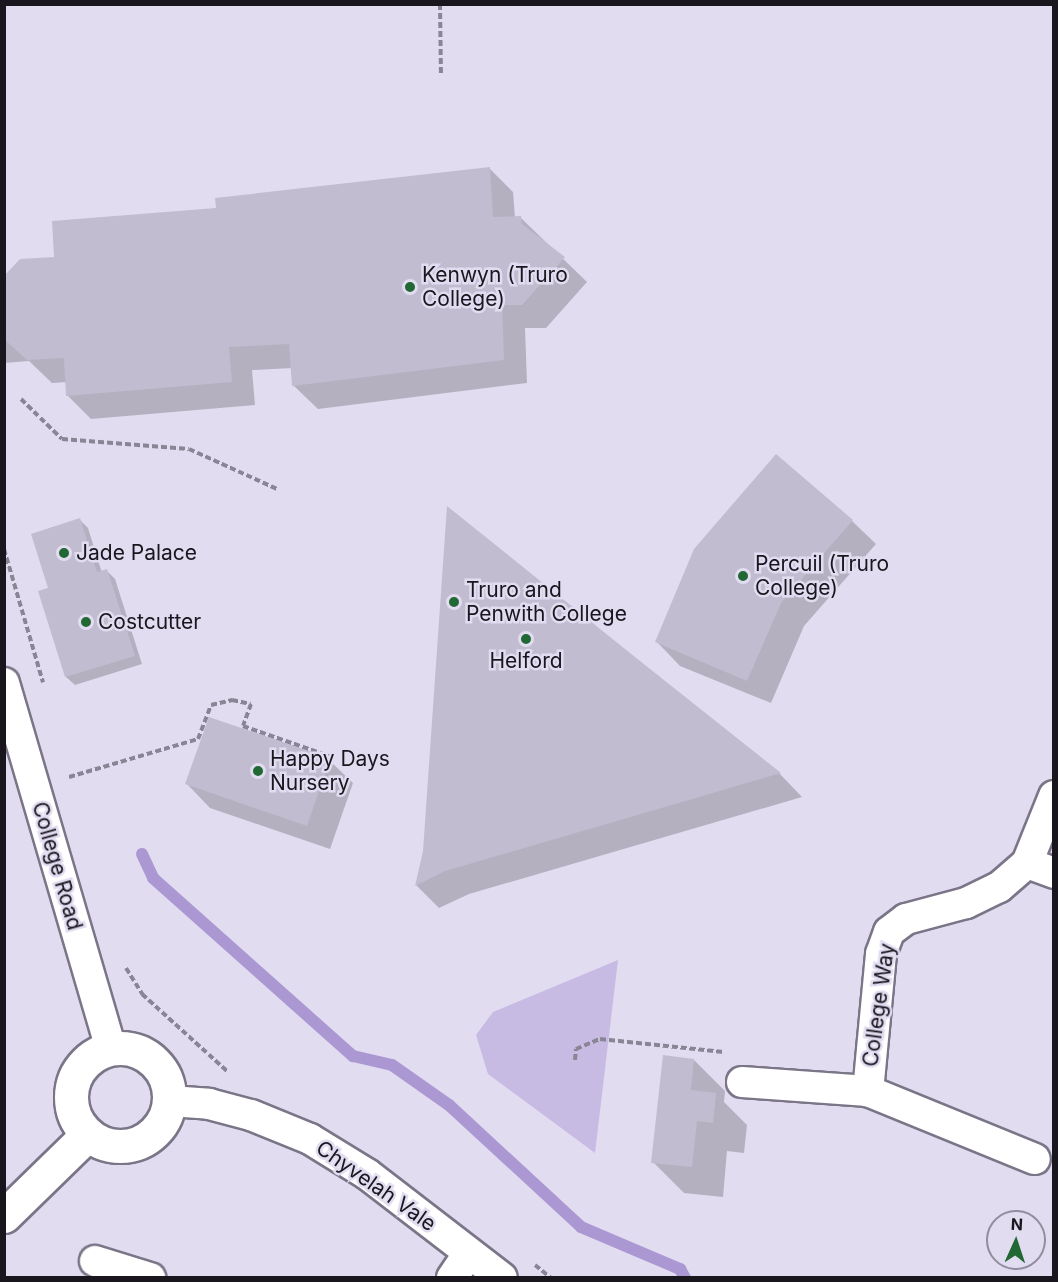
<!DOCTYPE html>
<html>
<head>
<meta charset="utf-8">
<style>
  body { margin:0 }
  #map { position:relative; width:1058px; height:1282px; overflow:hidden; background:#e2dcf1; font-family:Inter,sans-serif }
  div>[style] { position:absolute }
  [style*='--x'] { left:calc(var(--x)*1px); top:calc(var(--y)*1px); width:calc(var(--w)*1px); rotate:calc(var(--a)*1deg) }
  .green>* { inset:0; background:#c7bbe3 }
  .shadow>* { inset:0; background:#0003 }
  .stream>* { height:12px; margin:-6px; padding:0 6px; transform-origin:6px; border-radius:6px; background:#ab98d3 }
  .building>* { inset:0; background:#c2bcd0 }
  .path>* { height:4px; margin-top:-2px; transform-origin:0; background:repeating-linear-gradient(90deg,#8a8594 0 6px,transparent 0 9px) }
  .roads { filter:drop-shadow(2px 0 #7b7588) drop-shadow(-2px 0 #7b7588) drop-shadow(0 2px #7b7588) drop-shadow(0 -2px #7b7588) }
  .street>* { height:30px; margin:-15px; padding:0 15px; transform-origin:15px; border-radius:15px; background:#fff }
  .secondary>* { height:33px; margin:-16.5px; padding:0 16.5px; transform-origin:16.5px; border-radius:16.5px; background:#fff }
  .secondary>.ring { margin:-16.5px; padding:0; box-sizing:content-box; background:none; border:33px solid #fff; border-radius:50% }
  .dots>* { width:16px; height:16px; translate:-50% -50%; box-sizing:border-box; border:3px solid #e2dcf1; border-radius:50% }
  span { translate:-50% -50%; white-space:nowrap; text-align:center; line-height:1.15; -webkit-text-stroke:5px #e2dcf1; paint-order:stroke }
  .poi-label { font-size:21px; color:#19161e }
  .left { translate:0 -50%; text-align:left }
  .street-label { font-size:21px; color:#19161e }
  .frame { position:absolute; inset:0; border:6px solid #19161e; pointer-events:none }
  .north { position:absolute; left:986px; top:1210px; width:60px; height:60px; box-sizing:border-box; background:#e2dcf1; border:2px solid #928d9d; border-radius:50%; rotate:3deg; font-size:16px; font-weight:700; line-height:24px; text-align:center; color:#19161e }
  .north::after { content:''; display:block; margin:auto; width:21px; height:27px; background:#216834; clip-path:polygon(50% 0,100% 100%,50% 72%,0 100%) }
</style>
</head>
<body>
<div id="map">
  <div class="green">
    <i style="clip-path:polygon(618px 960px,595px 1153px,488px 1074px,476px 1035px,493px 1012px)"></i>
  </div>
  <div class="shadow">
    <i style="clip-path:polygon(490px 169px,513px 192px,515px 218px,521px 218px,587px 282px,546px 328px,525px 328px,527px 383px,318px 409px,294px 386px,293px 368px,252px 370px,255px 405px,91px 419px,67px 395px,67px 382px,52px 383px,29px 361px,4px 363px,4px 279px,56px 258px,217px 210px)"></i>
    <i style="clip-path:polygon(448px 509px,780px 774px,802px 797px,469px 894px,439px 908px,416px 885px,425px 851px)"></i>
    <i style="clip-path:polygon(80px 520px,88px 528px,102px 573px,107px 571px,115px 579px,142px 664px,75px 685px,66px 677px,50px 589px)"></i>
    <i style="clip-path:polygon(852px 521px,876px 544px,804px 626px,771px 703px,680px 666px,657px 642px)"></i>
    <i style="clip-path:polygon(209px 718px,329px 760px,353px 783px,330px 849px,210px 808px,187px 784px)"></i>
    <i style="clip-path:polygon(694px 1060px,725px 1091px,724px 1102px,747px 1125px,744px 1153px,727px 1151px,723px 1197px,684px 1193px,653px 1162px)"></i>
  </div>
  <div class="stream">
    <i style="--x:142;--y:854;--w:26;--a:65"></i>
    <i style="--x:153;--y:878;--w:268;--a:41.7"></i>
    <i style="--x:353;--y:1056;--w:40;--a:13"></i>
    <i style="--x:392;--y:1065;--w:70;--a:35.1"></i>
    <i style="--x:449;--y:1105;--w:180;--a:42.7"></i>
    <i style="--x:581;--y:1227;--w:108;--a:23"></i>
    <i style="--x:680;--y:1269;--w:10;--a:61"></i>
  </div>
  <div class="building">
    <i style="clip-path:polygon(490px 167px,493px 217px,521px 216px,522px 224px,565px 257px,522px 305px,502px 305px,504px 360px,292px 386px,289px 344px,229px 347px,232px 382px,66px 396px,64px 358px,27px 360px,4px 339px,4px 276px,20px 259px,54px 257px,52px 221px,216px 208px,215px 198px)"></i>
    <i style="clip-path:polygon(776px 454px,853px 520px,781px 603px,747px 681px,655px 642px,694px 549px)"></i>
    <i style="clip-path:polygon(447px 506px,635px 657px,781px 773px,445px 871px,415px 886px,423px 851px)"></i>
    <i style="clip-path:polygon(80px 518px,97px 572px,107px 569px,135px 656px,65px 677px,38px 591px,48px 588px,31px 534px)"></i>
    <i style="clip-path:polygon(209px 717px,330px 758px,307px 826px,185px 784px)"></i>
    <i style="clip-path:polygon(663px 1055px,694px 1059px,691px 1090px,716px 1093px,713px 1123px,697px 1121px,692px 1167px,651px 1163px)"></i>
  </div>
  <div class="path">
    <i style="--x:440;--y:4;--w:71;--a:89.2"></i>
    <i style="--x:21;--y:399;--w:57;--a:44.3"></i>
    <i style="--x:62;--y:439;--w:127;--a:4.5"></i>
    <i style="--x:189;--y:449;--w:97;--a:24.4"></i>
    <i style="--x:4;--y:549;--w:139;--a:73.7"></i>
    <i style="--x:69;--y:777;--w:134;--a:-16.4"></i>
    <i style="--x:198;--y:739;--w:36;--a:-69"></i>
    <i style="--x:211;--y:705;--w:22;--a:-13"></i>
    <i style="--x:232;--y:700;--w:19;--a:12"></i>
    <i style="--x:251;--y:704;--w:23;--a:110"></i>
    <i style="--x:243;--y:726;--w:97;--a:19.2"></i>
    <i style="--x:126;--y:968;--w:31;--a:58"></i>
    <i style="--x:142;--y:994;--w:115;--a:42.2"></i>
    <i style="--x:575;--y:1060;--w:11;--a:-85"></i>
    <i style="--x:576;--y:1049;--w:26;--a:-23"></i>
    <i style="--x:600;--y:1039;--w:124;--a:6"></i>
    <i style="--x:535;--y:1265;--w:21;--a:39"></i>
  </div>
  <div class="roads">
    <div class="street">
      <i style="--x:4;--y:683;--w:381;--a:73.7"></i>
      <i style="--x:1054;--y:796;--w:72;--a:111.9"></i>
      <i style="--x:1027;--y:863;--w:29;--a:20"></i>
      <i style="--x:1027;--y:863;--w:37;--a:139"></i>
      <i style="--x:999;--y:887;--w:37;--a:154"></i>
      <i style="--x:966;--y:903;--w:62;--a:165.1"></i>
      <i style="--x:906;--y:919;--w:21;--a:143"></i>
      <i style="--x:889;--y:932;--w:23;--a:110"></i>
      <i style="--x:881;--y:954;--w:138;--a:95.4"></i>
      <i style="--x:868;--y:1091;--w:180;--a:22.2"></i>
      <i style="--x:742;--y:1082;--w:126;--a:4.1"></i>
      <i style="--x:170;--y:1101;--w:39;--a:4"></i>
      <i style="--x:209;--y:1104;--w:43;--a:14.7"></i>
      <i style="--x:251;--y:1115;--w:64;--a:22.1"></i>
      <i style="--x:310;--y:1139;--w:67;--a:31.6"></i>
      <i style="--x:367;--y:1174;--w:170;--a:37.6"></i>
      <i style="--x:95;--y:1261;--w:58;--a:17.2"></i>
      <i style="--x:452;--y:1278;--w:29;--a:-56"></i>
    </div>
    <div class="secondary">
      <i class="ring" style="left:71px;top:1048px;width:65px;height:65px"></i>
      <i style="--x:4;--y:1216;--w:116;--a:-44.3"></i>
    </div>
  </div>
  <div class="dots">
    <i style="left:410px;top:287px;background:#216834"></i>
    <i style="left:64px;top:553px;background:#216834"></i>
    <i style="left:743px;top:576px;background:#216834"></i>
    <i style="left:454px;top:602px;background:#216834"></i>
    <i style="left:86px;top:622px;background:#216834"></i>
    <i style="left:526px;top:639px;background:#216834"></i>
    <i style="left:258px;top:771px;background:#216834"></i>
  </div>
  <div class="poi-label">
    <span class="left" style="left:422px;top:287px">Kenwyn (Truro<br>College)</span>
    <span class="left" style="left:76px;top:553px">Jade Palace</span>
    <span class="left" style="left:755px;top:576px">Percuil (Truro<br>College)</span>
    <span class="left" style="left:466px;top:602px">Truro and<br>Penwith College</span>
    <span class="left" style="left:98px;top:622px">Costcutter</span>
    <span style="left:526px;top:661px">Helford</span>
    <span class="left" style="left:270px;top:771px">Happy Days<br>Nursery</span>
  </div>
  <div class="street-label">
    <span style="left:57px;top:866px;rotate:74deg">College Road</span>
    <span style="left:879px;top:1005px;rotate:-82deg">College Way</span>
    <span style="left:376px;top:1186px;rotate:35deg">Chyvelah Vale</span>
  </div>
  <div class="frame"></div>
  <div class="north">N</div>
</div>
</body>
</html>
